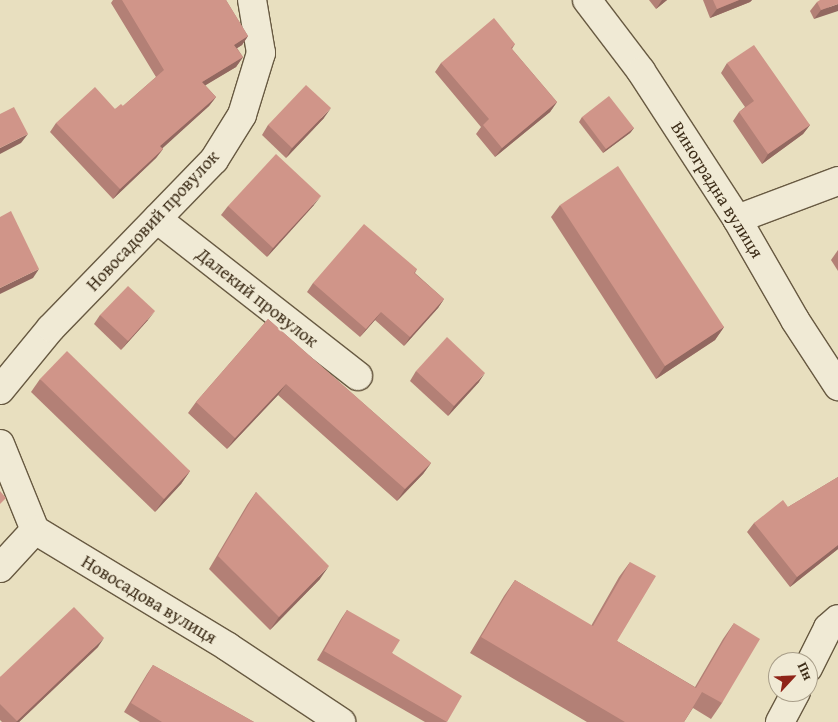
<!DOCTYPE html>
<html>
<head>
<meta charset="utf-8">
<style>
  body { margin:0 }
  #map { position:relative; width:838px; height:722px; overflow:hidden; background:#e8dfbf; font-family:"Gentium Book Plus",serif }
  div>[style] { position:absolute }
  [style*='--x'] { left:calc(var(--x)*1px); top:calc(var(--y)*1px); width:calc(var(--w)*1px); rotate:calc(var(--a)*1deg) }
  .roads { filter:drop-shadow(1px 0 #685a42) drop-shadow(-1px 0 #685a42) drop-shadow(0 1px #685a42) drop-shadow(0 -1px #685a42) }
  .street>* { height:28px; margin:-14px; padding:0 14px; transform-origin:14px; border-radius:14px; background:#f0ead5 }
  .wall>* { inset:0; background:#b38076 }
  .shaded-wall>* { inset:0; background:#926860 }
  .building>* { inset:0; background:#d09589 }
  span { translate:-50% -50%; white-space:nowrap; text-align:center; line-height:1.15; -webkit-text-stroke:4px #f0ead5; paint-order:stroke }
  .street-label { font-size:18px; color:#3d2d18 }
  .north { position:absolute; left:768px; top:652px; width:50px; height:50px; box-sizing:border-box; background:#f0ead5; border:1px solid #a89e89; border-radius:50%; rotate:65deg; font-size:14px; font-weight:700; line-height:20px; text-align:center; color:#3d2d18 }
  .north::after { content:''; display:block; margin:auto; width:18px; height:22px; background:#8f2418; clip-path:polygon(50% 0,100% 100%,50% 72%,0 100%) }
</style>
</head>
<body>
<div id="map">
  <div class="roads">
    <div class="street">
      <i style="--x:587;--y:0;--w:89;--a:52.7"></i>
      <i style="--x:641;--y:71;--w:176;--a:57"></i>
      <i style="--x:737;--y:219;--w:116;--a:60.1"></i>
      <i style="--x:795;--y:320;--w:79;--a:56.9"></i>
      <i style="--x:157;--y:219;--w:255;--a:38"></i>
      <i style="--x:737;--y:219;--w:108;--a:-20.6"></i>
      <i style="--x:0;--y:390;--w:80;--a:-50.6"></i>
      <i style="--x:51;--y:328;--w:234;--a:-45.9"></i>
      <i style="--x:214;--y:160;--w:53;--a:-58.1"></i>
      <i style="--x:242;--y:115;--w:65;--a:-73"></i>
      <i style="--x:261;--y:53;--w:54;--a:-99.6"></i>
      <i style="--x:0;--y:444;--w:93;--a:67.9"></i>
      <i style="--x:35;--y:530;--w:226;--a:31.2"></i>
      <i style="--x:228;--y:647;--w:136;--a:33.6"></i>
      <i style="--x:0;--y:568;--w:52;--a:-47.4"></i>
      <i style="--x:808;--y:668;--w:45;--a:-63.4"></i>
      <i style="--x:828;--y:628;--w:13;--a:-42"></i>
      <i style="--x:780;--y:722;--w:34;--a:-62"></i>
    </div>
  </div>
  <div class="wall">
    <i style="clip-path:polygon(113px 0,226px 0,248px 36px,242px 45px,237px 48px,243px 57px,236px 67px,205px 85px,216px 97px,209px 106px,162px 148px,163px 149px,156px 158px,113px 199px,50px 132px,56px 123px,115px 109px,123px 106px,156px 77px,111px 3px)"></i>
    <i style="clip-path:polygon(649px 0,667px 0,656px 9px)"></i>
    <i style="clip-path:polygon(703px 0,752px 0,750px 2px,710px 18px)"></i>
    <i style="clip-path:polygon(838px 0,814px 19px,810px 11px,817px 2px)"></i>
    <i style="clip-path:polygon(515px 44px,512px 49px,557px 102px,550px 112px,495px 157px,476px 134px,481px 127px,435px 72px,441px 63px)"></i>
    <i style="clip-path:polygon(727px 63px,810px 125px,803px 134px,762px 164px,733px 121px,739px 112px,745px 107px,721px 73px)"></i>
    <i style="clip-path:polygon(582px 117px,634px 128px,630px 133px,603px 153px,579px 122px)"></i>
    <i style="clip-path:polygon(324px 118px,286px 158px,262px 135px,268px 125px)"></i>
    <i style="clip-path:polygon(314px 205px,267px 257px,221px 215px,228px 206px)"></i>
    <i style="clip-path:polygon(560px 205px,724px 327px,715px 340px,656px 379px,551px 217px)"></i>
    <i style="clip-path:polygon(838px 250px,838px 271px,831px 260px)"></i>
    <i style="clip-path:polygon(417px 269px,415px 273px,444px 299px,438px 308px,404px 346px,375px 320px,360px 337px,307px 292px,313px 283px)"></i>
    <i style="clip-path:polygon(100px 315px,148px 320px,121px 350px,94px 324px)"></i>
    <i style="clip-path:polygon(268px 319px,431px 463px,423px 474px,397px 501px,278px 395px,227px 449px,188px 413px,196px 402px)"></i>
    <i style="clip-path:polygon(416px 371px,479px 382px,448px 416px,410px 381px)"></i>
    <i style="clip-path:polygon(40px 379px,190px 471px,181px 484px,155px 512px,31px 392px)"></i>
    <i style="clip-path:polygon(838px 477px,838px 549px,790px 587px,747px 532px,754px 523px,788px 507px)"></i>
    <i style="clip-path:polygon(256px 492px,320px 579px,270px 630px,209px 569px,247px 505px)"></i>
    <i style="clip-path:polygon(630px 562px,617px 641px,695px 687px,723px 639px,734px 623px,722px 703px,711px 719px,693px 708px,684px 722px,587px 722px,470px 653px,504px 596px,515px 580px,591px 626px,619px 577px)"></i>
    <i style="clip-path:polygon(347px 610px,392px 653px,447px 722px,425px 722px,317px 660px,341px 619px)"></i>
    <i style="clip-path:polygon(98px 647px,19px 722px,2px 722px,0 720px,0 677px)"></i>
    <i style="clip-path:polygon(153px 665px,254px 722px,140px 722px,124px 712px,147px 674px)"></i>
  </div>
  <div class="shaded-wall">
    <i style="clip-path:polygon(662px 0,667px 0,656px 9px)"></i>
    <i style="clip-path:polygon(739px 0,752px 0,750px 2px,710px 18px,717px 9px)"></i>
    <i style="clip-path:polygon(838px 4px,838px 11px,814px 19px,821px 10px)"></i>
    <i style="clip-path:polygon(248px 36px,242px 45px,228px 54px,234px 45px)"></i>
    <i style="clip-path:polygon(243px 57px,236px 67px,196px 91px,202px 82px)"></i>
    <i style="clip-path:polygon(216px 97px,209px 106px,154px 156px,160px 146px)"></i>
    <i style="clip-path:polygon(557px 102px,550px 112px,495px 157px,502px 148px)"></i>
    <i style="clip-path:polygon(331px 108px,324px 118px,286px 158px,292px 148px)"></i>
    <i style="clip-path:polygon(810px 125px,803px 134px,762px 164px,768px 154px)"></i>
    <i style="clip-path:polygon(634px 128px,630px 133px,603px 153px,606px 149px)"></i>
    <i style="clip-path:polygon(28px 134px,21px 143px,0 154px,0 148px)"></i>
    <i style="clip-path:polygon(163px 149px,156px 158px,113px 199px,120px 189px)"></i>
    <i style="clip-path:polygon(321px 196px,314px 205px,267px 257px,273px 248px)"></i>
    <i style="clip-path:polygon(39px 269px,33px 278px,0 294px,0 288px)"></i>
    <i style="clip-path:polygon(444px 299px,438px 308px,404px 346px,410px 337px)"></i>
    <i style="clip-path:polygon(155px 311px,148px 320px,121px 350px,128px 341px)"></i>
    <i style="clip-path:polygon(381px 312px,375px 320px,360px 337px,366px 329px)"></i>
    <i style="clip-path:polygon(724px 327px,715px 340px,656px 379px,665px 366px)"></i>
    <i style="clip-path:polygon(485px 373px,479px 382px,448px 416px,454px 406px)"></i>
    <i style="clip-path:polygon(286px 384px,278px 395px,227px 449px,235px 438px)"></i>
    <i style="clip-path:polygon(431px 463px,423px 474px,397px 501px,405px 489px)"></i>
    <i style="clip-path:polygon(190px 471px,181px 484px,155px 512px,164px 499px)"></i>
    <i style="clip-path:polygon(838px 545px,838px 549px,790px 587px,797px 577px)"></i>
    <i style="clip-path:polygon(329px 566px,320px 579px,270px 630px,279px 617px)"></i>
    <i style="clip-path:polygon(104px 638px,98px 647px,19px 722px,16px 722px)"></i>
  </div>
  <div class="building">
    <i style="clip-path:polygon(122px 0,226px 0,248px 36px,234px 45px,243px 57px,202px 82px,216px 97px,160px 146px,163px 149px,120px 189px,56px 123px,95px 87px,115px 109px,121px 104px,123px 106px,164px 70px)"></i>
    <i style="clip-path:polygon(713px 0,739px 0,717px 9px)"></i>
    <i style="clip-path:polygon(820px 0,838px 0,838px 4px,821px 10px,817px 2px)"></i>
    <i style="clip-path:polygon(494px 18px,515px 44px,511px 48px,557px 102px,502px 148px,483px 125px,489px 119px,441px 63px)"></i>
    <i style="clip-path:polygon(754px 45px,810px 125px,768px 154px,739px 112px,754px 101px,727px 63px)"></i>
    <i style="clip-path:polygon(306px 85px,331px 108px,292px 148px,268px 125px)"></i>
    <i style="clip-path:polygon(609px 96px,634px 128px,606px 149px,582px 117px)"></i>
    <i style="clip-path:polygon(14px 107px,28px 134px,0 148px,0 114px)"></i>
    <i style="clip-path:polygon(276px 154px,321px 196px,273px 248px,228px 206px)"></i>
    <i style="clip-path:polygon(618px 166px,724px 327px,665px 366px,560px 205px)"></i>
    <i style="clip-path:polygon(11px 211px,39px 269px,0 288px,0 217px)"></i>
    <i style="clip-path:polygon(364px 224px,417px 269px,414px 273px,444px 299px,410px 337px,381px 312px,366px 329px,313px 283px)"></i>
    <i style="clip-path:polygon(128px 286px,155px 311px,128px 341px,100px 315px)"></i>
    <i style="clip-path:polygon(268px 319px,431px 463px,405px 489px,286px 384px,235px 438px,196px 402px)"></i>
    <i style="clip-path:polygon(447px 337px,485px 373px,454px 406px,416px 371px)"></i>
    <i style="clip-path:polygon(67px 351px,190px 471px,164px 499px,40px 379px)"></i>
    <i style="clip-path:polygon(838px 477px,838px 545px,797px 577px,754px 523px,783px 500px,788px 507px)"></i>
    <i style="clip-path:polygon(0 491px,6px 498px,0 504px)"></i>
    <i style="clip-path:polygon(256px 492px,329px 566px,279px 617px,218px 556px)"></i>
    <i style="clip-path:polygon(630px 562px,656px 576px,617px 641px,696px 688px,734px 623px,760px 639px,722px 703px,702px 692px,684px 722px,625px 722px,481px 637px,515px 580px,593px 626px)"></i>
    <i style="clip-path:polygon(74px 607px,104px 638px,17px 721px,0 704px,0 677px)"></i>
    <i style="clip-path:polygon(347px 610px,400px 640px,392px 653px,462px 696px,447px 722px,324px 651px)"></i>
    <i style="clip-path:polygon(153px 665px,254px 722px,162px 722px,131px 703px)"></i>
  </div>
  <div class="street-label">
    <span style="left:717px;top:190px;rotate:58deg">Виноградна вулиця</span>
    <span style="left:153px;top:221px;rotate:-47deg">Новосадовий провулок</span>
    <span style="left:257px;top:298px;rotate:38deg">Далекий провулок</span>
    <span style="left:149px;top:600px;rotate:31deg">Новосадова вулиця</span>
  </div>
  <div class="north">Пн</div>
</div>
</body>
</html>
